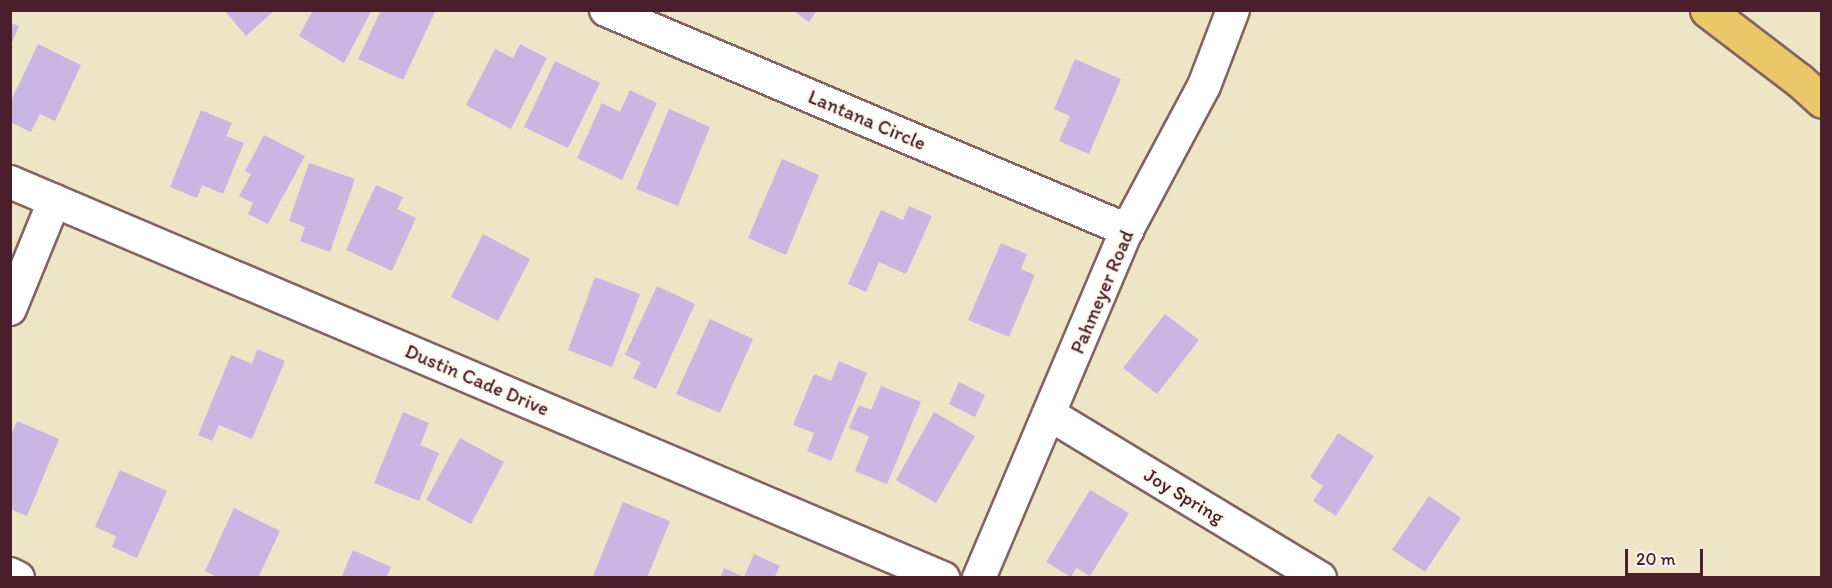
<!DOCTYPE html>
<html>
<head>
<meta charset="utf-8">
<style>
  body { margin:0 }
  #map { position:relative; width:1832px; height:588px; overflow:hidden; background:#eee5c7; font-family:Itim,sans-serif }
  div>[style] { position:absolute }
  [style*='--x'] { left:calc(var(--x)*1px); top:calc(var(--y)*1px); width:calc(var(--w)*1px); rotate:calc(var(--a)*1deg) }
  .building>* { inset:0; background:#cbb5e3 }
  .roads { filter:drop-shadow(2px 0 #836462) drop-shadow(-2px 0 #836462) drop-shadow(0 2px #836462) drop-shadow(0 -2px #836462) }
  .minor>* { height:32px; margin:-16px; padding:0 16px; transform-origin:16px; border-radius:16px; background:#fff }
  .major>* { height:33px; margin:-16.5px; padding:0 16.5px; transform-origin:16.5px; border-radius:16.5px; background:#eac769 }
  span { translate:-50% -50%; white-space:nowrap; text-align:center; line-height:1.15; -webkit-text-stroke:5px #fbf7ec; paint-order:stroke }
  .street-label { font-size:20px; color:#4a1f2b }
  .frame { position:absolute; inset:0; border:12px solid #4a1f2b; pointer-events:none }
  .scale { position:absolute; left:1625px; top:549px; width:78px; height:27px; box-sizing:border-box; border:3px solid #4a1f2b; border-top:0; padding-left:8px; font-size:18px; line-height:21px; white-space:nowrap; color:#4a1f2b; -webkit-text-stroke:4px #fbf7ec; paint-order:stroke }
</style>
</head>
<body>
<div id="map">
  <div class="building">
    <i style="clip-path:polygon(224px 10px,275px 10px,246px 36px)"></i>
    <i style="clip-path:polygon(313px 10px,372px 10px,344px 63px,299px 36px)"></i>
    <i style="clip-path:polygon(381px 10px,435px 12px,403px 80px,358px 59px)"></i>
    <i style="clip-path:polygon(792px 10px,817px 10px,809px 22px)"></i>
    <i style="clip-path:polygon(10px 23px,19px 26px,10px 47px)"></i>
    <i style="clip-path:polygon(38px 44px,81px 65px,55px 121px,40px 114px,31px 132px,10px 122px,10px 103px)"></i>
    <i style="clip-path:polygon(520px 44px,547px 58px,511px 129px,466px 105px,495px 49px,513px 58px)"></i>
    <i style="clip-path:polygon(1075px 59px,1121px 79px,1089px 154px,1059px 141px,1070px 116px,1054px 109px)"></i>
    <i style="clip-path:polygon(555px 61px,600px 83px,568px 148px,524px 127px)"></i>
    <i style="clip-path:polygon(630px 90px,657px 103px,622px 180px,577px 158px,602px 103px,620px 112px)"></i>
    <i style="clip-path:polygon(669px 109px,710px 127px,678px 206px,636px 189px)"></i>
    <i style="clip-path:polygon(201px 110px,232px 123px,226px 136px,244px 143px,223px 194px,202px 185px,197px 198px,170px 187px)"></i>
    <i style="clip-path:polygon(264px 135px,305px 156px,268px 224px,248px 214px,253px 203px,239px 196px,251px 174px,245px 171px)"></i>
    <i style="clip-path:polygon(782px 159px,819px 175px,786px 255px,748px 238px)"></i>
    <i style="clip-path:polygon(309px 163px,355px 179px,330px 252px,300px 241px,305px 227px,289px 221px)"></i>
    <i style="clip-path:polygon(376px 185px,403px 197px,397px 209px,416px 218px,392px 271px,346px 250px)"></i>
    <i style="clip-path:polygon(909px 206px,932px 216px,906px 274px,879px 262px,866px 292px,848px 284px,881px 210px,903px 220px)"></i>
    <i style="clip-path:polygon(483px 234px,530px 259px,498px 321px,451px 297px)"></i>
    <i style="clip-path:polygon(1001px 243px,1027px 254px,1021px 269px,1035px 275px,1009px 337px,968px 320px)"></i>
    <i style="clip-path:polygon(595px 277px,640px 294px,612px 367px,568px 350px)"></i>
    <i style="clip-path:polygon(657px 286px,695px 304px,656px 389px,633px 378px,641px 362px,625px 355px)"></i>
    <i style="clip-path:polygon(1165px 314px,1199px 340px,1157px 394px,1123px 368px)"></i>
    <i style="clip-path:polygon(710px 319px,753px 339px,720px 413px,676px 394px)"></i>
    <i style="clip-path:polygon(257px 349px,285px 361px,252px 439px,219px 425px,212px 441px,198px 435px,231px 355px,252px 364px)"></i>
    <i style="clip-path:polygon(839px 361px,867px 373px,831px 461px,807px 451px,814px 433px,793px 425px,814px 374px,831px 381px)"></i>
    <i style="clip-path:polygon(959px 382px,985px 395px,975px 417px,949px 404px)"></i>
    <i style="clip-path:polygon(881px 386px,921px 402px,887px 484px,855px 471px,869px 436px,849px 428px,859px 405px,871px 410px)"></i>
    <i style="clip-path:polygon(403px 412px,429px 423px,420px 445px,439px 453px,419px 501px,374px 483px)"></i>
    <i style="clip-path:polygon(934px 412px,975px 436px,936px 503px,896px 480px)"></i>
    <i style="clip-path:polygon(17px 421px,59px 439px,27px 516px,10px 509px,10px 438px)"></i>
    <i style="clip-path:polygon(1338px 433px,1374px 456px,1336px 516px,1313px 501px,1323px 486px,1310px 477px)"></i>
    <i style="clip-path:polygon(460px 438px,504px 462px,471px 524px,426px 500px)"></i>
    <i style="clip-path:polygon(120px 470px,167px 491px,137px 558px,112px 547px,116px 536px,95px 527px)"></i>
    <i style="clip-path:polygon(1090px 490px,1129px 513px,1090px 576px,1076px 568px,1071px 577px,1046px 562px)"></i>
    <i style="clip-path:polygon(1429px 496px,1461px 518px,1425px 572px,1392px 550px)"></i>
    <i style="clip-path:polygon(623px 502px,670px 521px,647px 578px,596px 578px,593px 576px)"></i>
    <i style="clip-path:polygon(234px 508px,280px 531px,258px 578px,219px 578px,205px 571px)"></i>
    <i style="clip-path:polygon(353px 550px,391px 567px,386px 578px,341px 578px)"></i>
    <i style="clip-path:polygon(754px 554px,780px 566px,774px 578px,720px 578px,724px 568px,744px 577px)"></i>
  </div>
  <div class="roads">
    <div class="minor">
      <i style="--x:606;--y:10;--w:566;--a:22.89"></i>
      <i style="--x:10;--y:182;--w:1014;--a:23"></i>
      <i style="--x:10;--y:309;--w:117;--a:-67.8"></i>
      <i style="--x:1049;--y:414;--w:317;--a:31.2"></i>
      <i style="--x:10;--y:574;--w:9;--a:27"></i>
      <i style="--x:979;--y:578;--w:378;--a:-67"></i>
      <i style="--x:1127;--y:230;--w:163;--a:-61.9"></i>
      <i style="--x:1204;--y:86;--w:81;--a:-69.1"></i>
    </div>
    <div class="major">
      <i style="--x:1707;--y:10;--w:116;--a:37.3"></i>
      <i style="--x:1799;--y:80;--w:31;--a:42"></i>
    </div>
  </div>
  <div class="street-label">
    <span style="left:867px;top:120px;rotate:23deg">Lantana Circle</span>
    <span style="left:1102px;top:292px;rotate:-67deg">Pahmeyer Road</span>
    <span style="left:477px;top:380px;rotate:23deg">Dustin Cade Drive</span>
    <span style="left:1184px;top:496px;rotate:31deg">Joy Spring</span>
  </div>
  <div class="frame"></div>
  <div class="scale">20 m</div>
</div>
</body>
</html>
